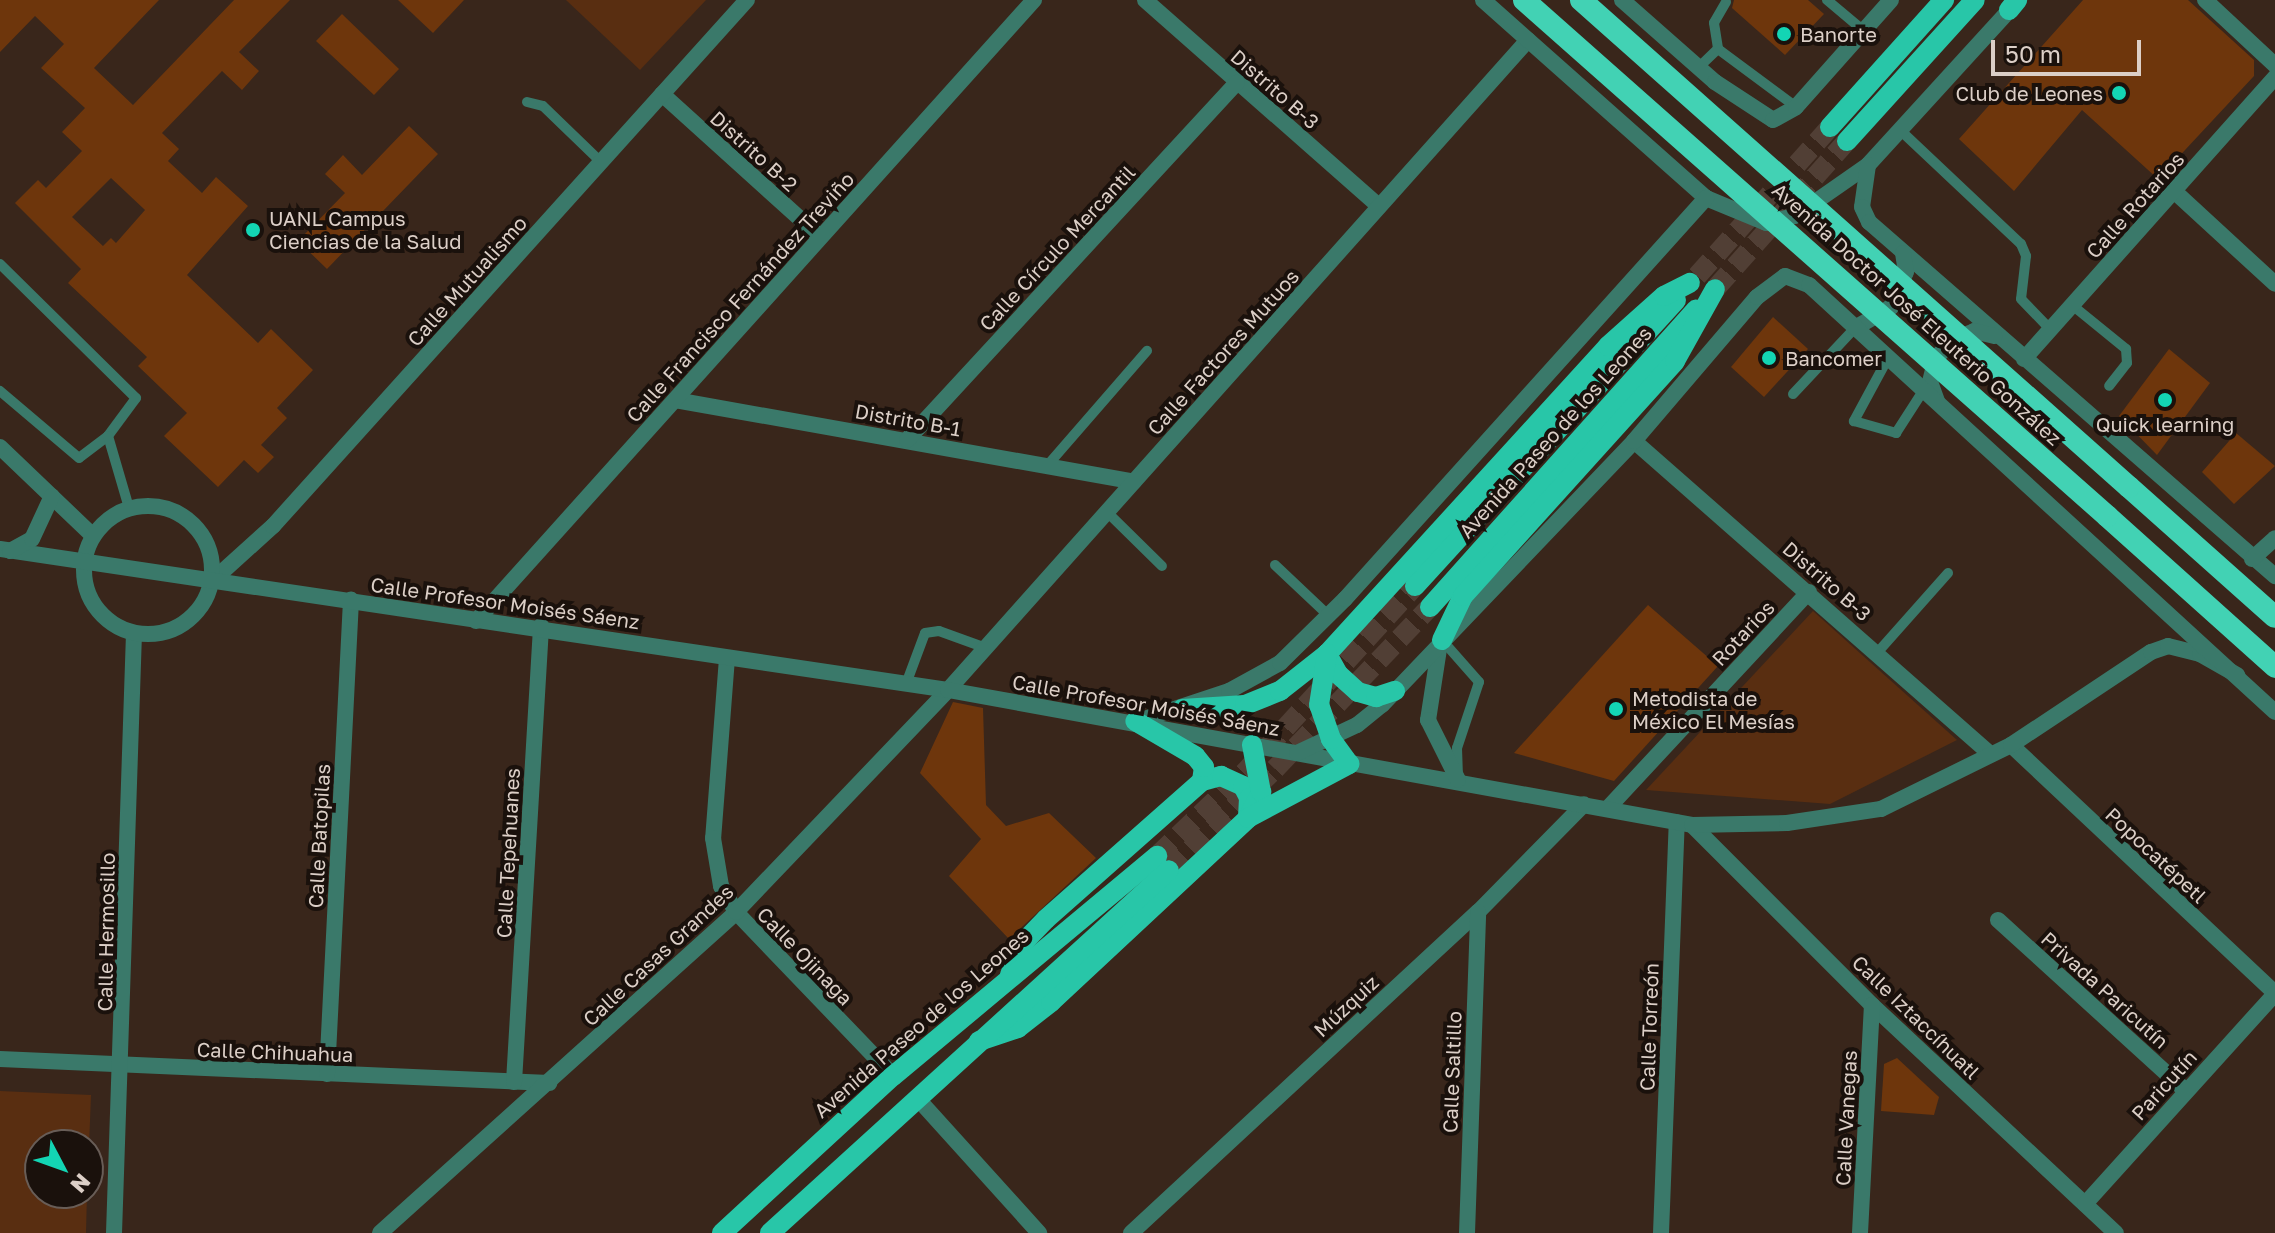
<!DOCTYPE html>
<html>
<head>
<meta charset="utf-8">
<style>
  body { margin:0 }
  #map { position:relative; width:2275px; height:1233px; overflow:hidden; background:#39261b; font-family:"Golos Text",sans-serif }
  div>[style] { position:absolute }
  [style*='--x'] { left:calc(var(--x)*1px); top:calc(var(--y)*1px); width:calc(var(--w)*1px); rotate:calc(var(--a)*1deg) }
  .green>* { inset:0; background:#592e11 }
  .building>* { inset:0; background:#6e360c }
  .primary-tunnel>* { height:20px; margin-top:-10px; transform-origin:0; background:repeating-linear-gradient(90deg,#513f35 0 20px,transparent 0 30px) }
  .service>* { height:10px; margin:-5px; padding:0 5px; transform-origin:5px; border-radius:5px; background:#3a796a }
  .minor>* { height:16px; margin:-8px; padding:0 8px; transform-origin:8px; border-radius:8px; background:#3a796a }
  .tertiary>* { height:16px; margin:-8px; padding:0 8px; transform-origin:8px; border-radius:8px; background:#3a796a }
  .tertiary>.ring { margin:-8px; padding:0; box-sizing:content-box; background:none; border:16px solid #3a796a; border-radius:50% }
  .primary>* { height:20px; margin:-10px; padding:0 10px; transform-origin:10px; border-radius:10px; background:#28c6a8 }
  .trunk>* { height:22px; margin:-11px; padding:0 11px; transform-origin:11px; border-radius:11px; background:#42d2b4 }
  .trunk-bridge>* { height:22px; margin:-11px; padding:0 11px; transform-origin:11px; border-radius:11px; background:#42d2b4 }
  .dots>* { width:22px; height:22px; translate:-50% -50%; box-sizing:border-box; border:4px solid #1a110c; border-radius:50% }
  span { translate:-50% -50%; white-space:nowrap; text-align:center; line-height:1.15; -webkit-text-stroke:8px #1a110c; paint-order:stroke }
  .poi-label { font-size:20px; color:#dccfc7 }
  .left { translate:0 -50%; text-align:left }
  .right { translate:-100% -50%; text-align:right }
  .street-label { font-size:20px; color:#dccfc7 }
  .north { position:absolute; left:24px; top:1129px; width:80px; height:80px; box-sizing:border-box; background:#1a110c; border:2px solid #685d57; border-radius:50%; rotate:131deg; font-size:22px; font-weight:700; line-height:32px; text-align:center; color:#dccfc7 }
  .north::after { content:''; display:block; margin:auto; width:28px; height:36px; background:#13d5b4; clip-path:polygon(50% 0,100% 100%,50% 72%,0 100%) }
  .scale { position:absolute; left:1991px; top:40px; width:150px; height:36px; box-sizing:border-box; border:4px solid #dccfc7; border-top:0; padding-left:10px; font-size:24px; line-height:28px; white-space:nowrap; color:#dccfc7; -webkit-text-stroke:6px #1a110c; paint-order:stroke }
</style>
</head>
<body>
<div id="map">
  <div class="green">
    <i style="clip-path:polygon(566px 0,706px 0,640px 70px)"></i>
    <i style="clip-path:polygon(1813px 611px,1957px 740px,1830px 804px,1646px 790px)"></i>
    <i style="clip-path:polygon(0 1091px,91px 1095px,88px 1173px,88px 1145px,40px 1145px,40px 1193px,87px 1193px,86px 1233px,0 1233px)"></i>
  </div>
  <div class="building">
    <i style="clip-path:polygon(evenodd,0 0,159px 0,94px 68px,133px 105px,234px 0,290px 0,239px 52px,259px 71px,242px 90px,222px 71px,162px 133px,179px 149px,168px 161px,202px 193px,216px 177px,248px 206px,187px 275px,258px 343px,271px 329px,313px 370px,277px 408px,287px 418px,261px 445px,274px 457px,258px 473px,244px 460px,218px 487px,164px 436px,187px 413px,138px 366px,147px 357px,68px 283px,81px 269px,15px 203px,38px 180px,46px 188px,82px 151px,62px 132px,85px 108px,41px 68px,64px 44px,35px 16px,0 52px,0 0,111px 178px,145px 210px,116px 243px,111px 238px,103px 246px,72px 217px,111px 178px)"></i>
    <i style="clip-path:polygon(398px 0,464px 0,433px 33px)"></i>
    <i style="clip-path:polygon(1734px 0,1808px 0,1824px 14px,1785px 55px,1732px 8px)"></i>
    <i style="clip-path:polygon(2083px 0,2188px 0,2254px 60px,2254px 76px,2158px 179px,2082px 110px,2014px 191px,1959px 139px)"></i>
    <i style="clip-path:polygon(342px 14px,399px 69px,374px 95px,316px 41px)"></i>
    <i style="clip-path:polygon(409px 126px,438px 154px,327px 269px,298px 241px,345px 193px,325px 174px,343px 155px,362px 175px)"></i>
    <i style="clip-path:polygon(1773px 317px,1808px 349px,1764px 397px,1731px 367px)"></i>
    <i style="clip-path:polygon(2169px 349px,2210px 383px,2157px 455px,2119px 416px)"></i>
    <i style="clip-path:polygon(2236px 433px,2275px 466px,2234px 504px,2202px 472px)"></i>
    <i style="clip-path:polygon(1648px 605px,1718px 666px,1614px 781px,1514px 753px)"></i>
    <i style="clip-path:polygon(953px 702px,983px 708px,986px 805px,1006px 826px,1049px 813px,1096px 858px,1009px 939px,949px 876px,981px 839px,920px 773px)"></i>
    <i style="clip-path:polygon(1897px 1058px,1939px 1097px,1934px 1115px,1881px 1111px,1884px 1064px)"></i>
  </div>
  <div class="primary-tunnel">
    <i style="--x:1697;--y:276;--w:200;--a:-48.2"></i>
    <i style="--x:1715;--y:289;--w:198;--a:-48.3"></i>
    <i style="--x:1157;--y:856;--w:122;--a:-43.7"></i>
    <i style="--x:1245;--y:772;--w:252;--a:-47.6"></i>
    <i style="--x:1169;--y:870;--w:146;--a:-43.6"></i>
    <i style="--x:1275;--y:769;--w:224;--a:-46.3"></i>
  </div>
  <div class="service">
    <i style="--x:1827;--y:0;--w:48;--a:40"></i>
    <i style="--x:1726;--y:2;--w:24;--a:120"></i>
    <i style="--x:1714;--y:23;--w:26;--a:81"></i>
    <i style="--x:1718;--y:49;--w:97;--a:36.6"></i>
    <i style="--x:1698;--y:68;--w:28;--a:-44"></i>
    <i style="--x:527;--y:102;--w:16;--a:14"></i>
    <i style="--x:543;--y:106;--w:81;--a:44"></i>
    <i style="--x:1900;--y:130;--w:166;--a:43.3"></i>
    <i style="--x:2021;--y:244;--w:13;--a:67"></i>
    <i style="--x:2026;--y:256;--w:43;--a:96.6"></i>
    <i style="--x:2021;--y:299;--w:42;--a:46"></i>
    <i style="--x:0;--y:264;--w:191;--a:44.6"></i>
    <i style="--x:136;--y:398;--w:47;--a:126.4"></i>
    <i style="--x:108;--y:436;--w:36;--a:143"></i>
    <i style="--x:79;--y:458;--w:104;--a:-139.7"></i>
    <i style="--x:2072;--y:305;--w:70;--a:39.2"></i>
    <i style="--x:2126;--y:349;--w:14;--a:86"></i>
    <i style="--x:2127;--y:363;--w:29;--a:128"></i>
    <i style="--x:1888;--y:358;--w:72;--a:118.4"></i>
    <i style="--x:1854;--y:421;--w:44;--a:15.9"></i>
    <i style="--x:1896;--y:433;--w:50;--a:-57.3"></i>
    <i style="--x:1793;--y:394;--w:91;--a:-46.8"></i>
    <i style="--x:108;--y:436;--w:75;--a:73.7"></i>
    <i style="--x:1046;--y:467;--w:154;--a:-49"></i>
    <i style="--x:1107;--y:512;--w:77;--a:44.5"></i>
    <i style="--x:1275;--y:565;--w:73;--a:43.3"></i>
    <i style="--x:1442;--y:640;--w:56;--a:48.6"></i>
    <i style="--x:1479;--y:682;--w:70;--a:108.4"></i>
    <i style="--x:1457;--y:748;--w:23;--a:88"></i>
    <i style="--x:1877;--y:653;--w:107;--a:-48.4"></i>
    <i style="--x:906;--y:684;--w:54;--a:-69.6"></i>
    <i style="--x:925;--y:633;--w:14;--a:-8"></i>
    <i style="--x:939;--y:631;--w:50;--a:19.9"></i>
  </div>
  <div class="minor">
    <i style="--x:1145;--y:0;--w:312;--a:41.4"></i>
    <i style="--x:2205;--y:0;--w:96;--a:42.9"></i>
    <i style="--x:662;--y:94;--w:212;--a:42.1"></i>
    <i style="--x:2174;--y:191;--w:137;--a:42.6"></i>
    <i style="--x:2024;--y:359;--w:378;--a:-48.3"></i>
    <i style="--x:675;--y:400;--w:466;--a:10.1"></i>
    <i style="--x:907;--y:440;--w:486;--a:-47.3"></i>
    <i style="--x:1634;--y:441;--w:475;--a:41.3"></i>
    <i style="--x:211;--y:582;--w:84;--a:-42.1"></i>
    <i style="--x:273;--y:526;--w:708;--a:-47.98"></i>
    <i style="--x:476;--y:621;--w:835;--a:-48.06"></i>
    <i style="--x:727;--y:658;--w:181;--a:94.4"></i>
    <i style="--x:713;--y:838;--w:49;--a:80.5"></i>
    <i style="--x:721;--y:886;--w:30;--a:60"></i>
    <i style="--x:736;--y:912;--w:227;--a:46.2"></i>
    <i style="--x:2011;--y:745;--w:362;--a:43.2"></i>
    <i style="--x:1608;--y:808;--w:295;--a:-47.1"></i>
    <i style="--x:1692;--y:825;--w:255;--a:45"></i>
    <i style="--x:1872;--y:1005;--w:334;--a:43.1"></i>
    <i style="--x:1998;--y:920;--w:253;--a:42.3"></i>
    <i style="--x:0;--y:1059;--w:550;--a:2.5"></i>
    <i style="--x:327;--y:1074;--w:475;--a:-87.1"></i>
    <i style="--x:514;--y:1082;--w:457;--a:-86.6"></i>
    <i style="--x:918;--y:1099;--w:181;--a:47.9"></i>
    <i style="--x:2085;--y:1204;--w:283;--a:-47.9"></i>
    <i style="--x:114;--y:1233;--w:600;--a:-88.09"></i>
    <i style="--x:380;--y:1233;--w:479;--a:-42"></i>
    <i style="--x:736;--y:912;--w:307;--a:-46.3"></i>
    <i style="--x:948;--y:690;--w:871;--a:-48.26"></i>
    <i style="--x:1131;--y:1233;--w:473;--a:-42.8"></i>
    <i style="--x:1478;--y:912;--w:151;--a:-45.5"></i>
    <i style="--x:1467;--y:1233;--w:321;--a:-88"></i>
    <i style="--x:1661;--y:1233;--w:411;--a:-87.8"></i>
    <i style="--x:1860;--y:1233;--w:228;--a:-87"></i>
  </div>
  <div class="tertiary">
    <i style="--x:1483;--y:0;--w:298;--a:41.6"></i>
    <i style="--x:1706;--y:198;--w:65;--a:22.6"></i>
    <i style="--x:1766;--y:223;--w:30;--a:-14"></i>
    <i style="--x:1795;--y:216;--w:89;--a:-34.9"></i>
    <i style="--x:1868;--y:165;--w:222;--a:-47.6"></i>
    <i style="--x:1622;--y:0;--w:124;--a:41.4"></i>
    <i style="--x:1715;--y:82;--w:69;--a:33.2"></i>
    <i style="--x:1773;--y:120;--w:26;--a:-29"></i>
    <i style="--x:1796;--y:107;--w:143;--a:-48.4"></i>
    <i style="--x:1868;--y:165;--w:42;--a:98.1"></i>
    <i style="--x:1862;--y:207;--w:17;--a:65"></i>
    <i style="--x:1869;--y:222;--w:539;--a:41.09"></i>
    <i style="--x:1855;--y:328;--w:42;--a:-30.3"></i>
    <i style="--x:1891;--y:307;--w:38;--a:-67"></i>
    <i style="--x:1906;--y:272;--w:19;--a:-99"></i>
    <i style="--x:1937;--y:401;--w:20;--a:-110"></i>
    <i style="--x:1930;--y:382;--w:25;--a:-76"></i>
    <i style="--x:1936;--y:358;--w:25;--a:-47"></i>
    <i style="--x:1953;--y:340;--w:23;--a:-23"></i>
    <i style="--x:1974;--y:331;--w:21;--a:14"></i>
    <i style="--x:0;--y:447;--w:127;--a:43.7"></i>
    <i class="ring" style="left:84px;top:506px;width:112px;height:112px"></i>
    <i style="--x:0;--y:549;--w:958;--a:8.46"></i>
    <i style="--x:948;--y:690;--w:756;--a:10.28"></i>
    <i style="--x:1692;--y:825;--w:95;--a:-1.2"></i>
    <i style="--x:1787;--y:823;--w:95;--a:-8.5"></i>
    <i style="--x:1881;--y:809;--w:145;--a:-26.2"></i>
    <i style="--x:2011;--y:745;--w:168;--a:-33.6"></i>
    <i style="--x:2151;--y:652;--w:18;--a:-19"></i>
    <i style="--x:2168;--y:646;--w:33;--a:14"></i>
    <i style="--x:2200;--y:654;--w:43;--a:29.6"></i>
    <i style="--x:10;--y:551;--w:25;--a:-29"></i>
    <i style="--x:32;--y:539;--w:47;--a:-65.1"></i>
    <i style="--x:2252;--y:559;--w:31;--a:-42"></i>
    <i style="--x:1439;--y:649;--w:72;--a:98.8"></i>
    <i style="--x:1428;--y:720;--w:67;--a:63.4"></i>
    <i style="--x:1141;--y:720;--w:93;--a:-18.2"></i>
    <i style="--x:1229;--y:691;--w:58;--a:-28.8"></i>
    <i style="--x:1280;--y:663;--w:91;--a:-44.6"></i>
    <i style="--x:1345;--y:599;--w:540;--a:-48"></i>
    <i style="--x:1297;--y:753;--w:66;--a:-25"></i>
    <i style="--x:1357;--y:725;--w:32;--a:-39"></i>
    <i style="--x:1382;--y:705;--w:365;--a:-46.3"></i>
    <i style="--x:1634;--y:441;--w:189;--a:-49.5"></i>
    <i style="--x:1757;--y:297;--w:35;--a:-37"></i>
    <i style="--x:1785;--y:276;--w:26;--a:21"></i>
    <i style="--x:1809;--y:285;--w:632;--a:42.5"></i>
  </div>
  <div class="primary">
    <i style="--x:2009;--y:10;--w:13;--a:-51"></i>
    <i style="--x:1830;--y:127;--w:171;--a:-48.1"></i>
    <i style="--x:1847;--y:141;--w:190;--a:-47.8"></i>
    <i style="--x:1415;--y:586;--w:387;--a:-47.6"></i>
    <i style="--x:1430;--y:607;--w:399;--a:-48.2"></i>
    <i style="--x:1442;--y:640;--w:49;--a:-64.5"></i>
    <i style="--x:1463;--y:596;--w:316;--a:-47.9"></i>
    <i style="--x:1675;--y:361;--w:82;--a:-60.9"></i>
    <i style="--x:1327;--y:654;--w:23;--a:61"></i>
    <i style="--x:1338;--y:674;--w:27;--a:42"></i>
    <i style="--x:1358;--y:692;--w:19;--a:16"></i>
    <i style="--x:1376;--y:697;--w:20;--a:-18"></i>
    <i style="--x:1182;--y:709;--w:63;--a:-3.6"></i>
    <i style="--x:1245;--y:705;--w:38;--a:-22"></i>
    <i style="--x:1280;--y:691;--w:60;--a:-38.2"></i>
    <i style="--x:1327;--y:654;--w:417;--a:-47.6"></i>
    <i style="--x:1608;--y:346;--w:75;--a:-41.8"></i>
    <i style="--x:1664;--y:296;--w:29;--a:-27"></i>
    <i style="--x:1202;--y:781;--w:20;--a:-15"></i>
    <i style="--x:1221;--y:776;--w:24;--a:24"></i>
    <i style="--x:1243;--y:786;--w:13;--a:63"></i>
    <i style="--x:1249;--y:798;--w:20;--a:93"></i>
    <i style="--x:1250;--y:814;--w:25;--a:-63"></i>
    <i style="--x:1261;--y:792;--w:48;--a:-100.8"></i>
    <i style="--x:1010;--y:975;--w:31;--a:-71"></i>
    <i style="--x:1020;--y:946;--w:37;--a:-46"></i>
    <i style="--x:1046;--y:919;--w:208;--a:-41.5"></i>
    <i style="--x:1202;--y:781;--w:14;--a:-82"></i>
    <i style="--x:1204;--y:767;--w:14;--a:-129"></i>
    <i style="--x:1195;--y:756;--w:69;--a:-149.7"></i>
    <i style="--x:979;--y:1041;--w:41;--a:-18.4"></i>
    <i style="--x:1018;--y:1028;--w:42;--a:-38.2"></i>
    <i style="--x:1051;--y:1002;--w:270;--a:-43"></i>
    <i style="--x:1248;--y:818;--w:115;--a:-28.1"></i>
    <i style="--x:1349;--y:764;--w:31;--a:-126"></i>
    <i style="--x:1331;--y:739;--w:36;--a:-109"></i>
    <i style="--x:1319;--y:705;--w:52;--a:-81.1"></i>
    <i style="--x:722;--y:1233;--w:232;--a:-42.6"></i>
    <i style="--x:893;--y:1076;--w:344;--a:-39.8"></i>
    <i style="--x:770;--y:1233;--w:539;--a:-42.3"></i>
  </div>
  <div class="trunk">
    <i style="--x:2129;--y:487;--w:195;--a:41.7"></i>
    <i style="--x:2107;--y:516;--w:226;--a:41.9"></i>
  </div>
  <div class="trunk-bridge">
    <i style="--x:1524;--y:0;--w:779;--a:41.51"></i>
    <i style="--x:1581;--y:0;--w:733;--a:41.63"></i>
  </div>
  <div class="dots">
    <i style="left:1784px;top:34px;background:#13d5b4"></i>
    <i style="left:2119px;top:93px;background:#13d5b4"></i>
    <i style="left:253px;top:230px;background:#13d5b4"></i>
    <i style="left:1769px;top:358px;background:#13d5b4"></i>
    <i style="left:2165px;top:400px;background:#13d5b4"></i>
    <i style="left:1616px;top:709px;background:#13d5b4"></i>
  </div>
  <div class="poi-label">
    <span class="left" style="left:1800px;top:34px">Banorte</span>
    <span class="right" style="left:2103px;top:93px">Club de Leones</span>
    <span class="left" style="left:269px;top:230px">UANL Campus<br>Ciencias de la Salud</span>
    <span class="left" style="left:1785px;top:358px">Bancomer</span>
    <span style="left:2165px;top:424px">Quick learning</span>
    <span class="left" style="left:1632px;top:710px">Metodista de<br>México El Mesías</span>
  </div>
  <div class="street-label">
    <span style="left:1275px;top:89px;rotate:41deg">Distrito B-3</span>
    <span style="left:754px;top:151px;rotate:42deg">Distrito B-2</span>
    <span style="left:2135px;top:205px;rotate:-48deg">Calle Rotarios</span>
    <span style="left:1057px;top:248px;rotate:-47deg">Calle Círculo Mercantil</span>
    <span style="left:467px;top:281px;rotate:-48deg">Calle Mutualismo</span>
    <span style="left:740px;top:297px;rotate:-48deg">Calle Francisco Fernández Treviño</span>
    <span style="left:1917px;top:314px;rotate:42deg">Avenida Doctor José Eleuterio González</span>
    <span style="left:1223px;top:352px;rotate:-48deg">Calle Factores Mutuos</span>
    <span style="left:908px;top:420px;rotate:10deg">Distrito B-1</span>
    <span style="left:1555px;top:432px;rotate:-48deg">Avenida Paseo de los Leones</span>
    <span style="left:1827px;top:581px;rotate:41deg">Distrito B-3</span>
    <span style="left:505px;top:603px;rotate:8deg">Calle Profesor Moisés Sáenz</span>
    <span style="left:1743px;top:633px;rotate:-47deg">Rotarios</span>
    <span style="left:1146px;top:705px;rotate:10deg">Calle Profesor Moisés Sáenz</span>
    <span style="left:319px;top:836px;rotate:-87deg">Calle Batopilas</span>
    <span style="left:508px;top:853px;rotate:-87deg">Calle Tepehuanes</span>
    <span style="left:2156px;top:855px;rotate:43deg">Popocatépetl</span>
    <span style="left:106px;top:932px;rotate:-89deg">Calle Hermosillo</span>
    <span style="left:658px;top:955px;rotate:-43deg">Calle Casas Grandes</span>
    <span style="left:805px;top:956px;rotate:46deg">Calle Ojinaga</span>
    <span style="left:2105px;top:990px;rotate:42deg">Privada Paricutín</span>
    <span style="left:1346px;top:1006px;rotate:-43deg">Múzquiz</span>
    <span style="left:1916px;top:1017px;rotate:44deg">Calle Iztaccíhuatl</span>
    <span style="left:921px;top:1023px;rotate:-41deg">Avenida Paseo de los Leones</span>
    <span style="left:1649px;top:1027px;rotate:-88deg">Calle Torreón</span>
    <span style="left:275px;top:1052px;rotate:2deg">Calle Chihuahua</span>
    <span style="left:1452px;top:1072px;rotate:-88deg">Calle Saltillo</span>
    <span style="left:2164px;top:1085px;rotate:-48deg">Paricutín</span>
    <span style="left:1846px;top:1118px;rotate:-87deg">Calle Vanegas</span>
  </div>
  <div class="north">N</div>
  <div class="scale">50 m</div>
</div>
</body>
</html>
